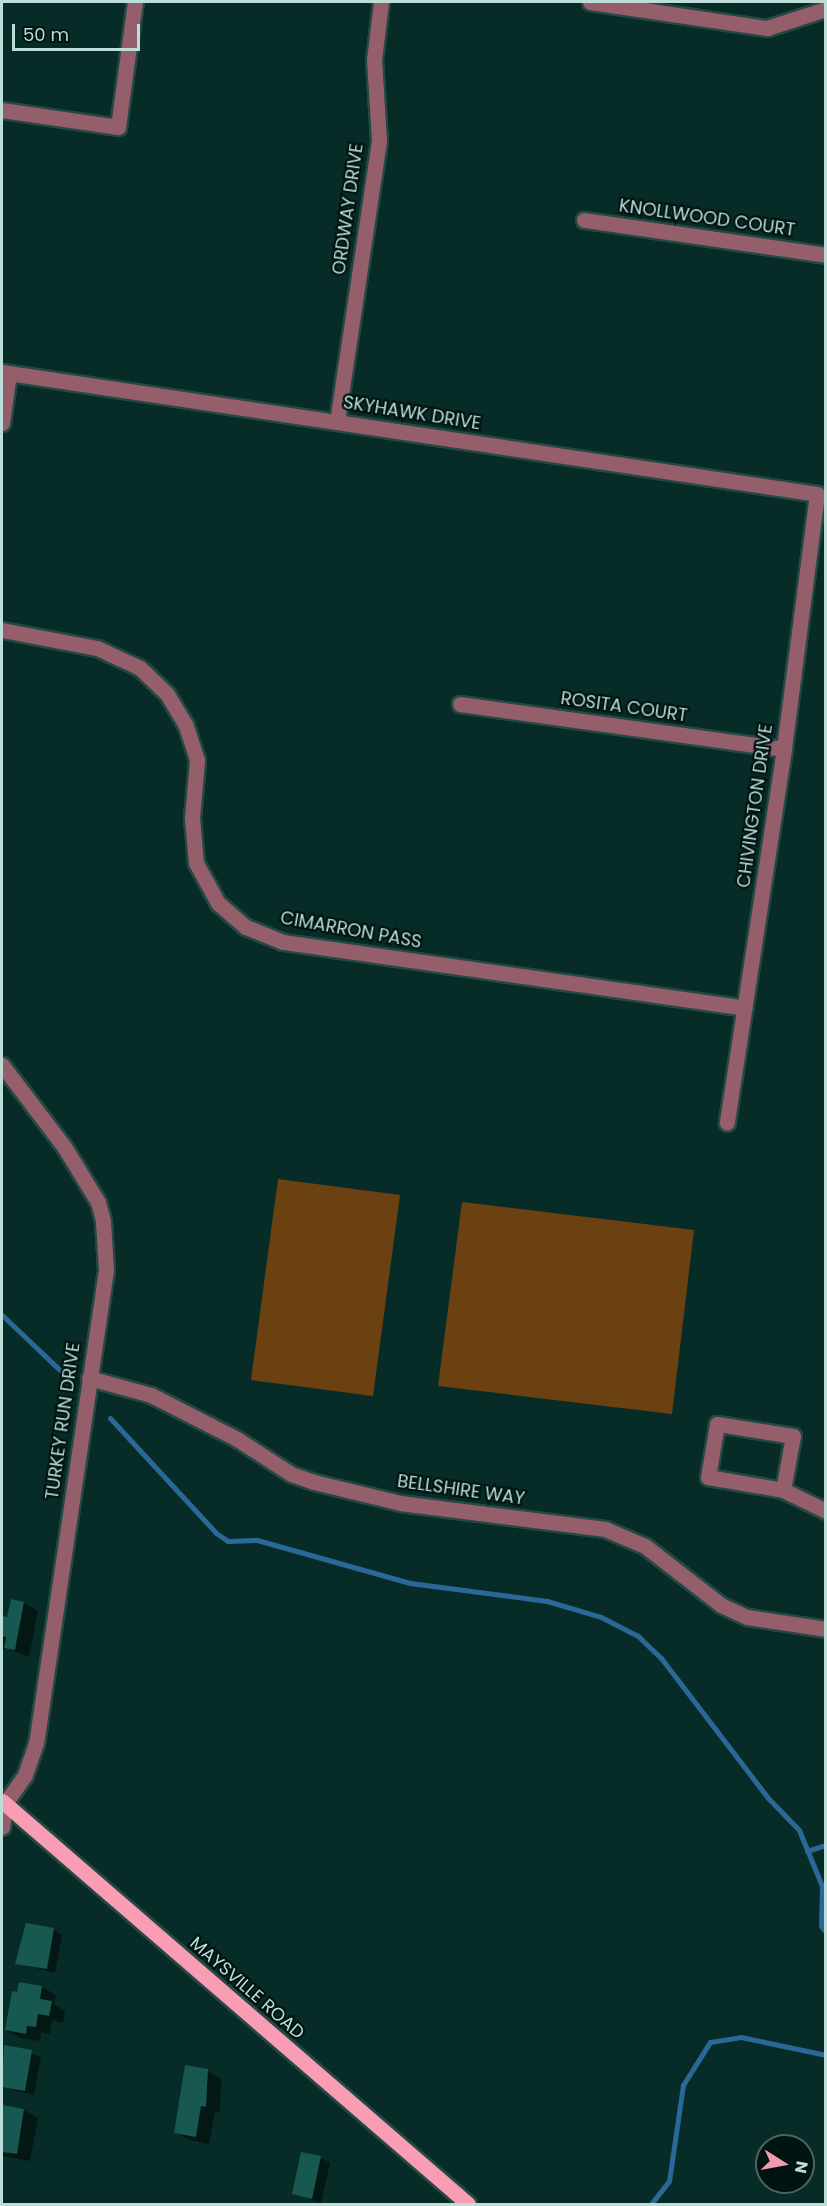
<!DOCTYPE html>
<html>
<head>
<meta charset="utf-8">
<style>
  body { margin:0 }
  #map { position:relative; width:827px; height:2206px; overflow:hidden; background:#072c28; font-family:Poppins,sans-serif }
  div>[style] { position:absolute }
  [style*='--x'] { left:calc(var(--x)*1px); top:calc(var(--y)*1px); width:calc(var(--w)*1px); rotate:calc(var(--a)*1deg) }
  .green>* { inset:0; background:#6b4111 }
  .shadow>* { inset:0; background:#0007 }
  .stream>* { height:5px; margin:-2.5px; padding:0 2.5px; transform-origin:2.5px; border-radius:2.5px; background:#2a6997 }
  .building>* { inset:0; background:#175951 }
  .roads { filter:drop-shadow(2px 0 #244844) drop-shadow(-2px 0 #244844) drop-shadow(0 2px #244844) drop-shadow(0 -2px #244844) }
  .minor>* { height:15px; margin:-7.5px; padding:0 7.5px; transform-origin:7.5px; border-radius:7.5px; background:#955e6b }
  .major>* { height:15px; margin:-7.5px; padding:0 7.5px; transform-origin:7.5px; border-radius:7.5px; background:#f89db3 }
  span { translate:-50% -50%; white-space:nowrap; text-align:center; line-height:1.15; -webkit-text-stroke:4.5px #001411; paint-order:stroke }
  .street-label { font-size:18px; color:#bdddd8 }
  .frame { position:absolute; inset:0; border:3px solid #bdddd8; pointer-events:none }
  .north { position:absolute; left:755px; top:2134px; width:60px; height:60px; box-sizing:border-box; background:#001411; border:2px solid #4c6461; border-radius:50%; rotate:101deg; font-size:16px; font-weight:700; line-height:24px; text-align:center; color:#bdddd8 }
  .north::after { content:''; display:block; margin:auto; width:21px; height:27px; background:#f29aaf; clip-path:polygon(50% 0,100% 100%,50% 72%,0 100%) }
  .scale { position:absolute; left:12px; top:24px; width:128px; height:27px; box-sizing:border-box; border:3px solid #bdddd8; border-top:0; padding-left:8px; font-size:18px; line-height:21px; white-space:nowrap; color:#bdddd8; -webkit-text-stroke:4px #001411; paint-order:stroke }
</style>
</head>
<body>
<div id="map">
  <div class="green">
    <i style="clip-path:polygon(278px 1179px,400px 1195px,373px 1396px,251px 1380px)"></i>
    <i style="clip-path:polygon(462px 1202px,694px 1230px,672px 1414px,438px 1386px)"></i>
  </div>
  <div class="shadow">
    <i style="clip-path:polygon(24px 1603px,38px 1611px,29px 1657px,6px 1648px,2px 1650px,2px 1618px,9px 1619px)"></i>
    <i style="clip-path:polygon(53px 1929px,62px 1935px,55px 1973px,16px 1963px)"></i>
    <i style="clip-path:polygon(20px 1983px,42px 1987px,56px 1995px,54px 2004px,65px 2011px,63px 2023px,52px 2020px,50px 2034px,41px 2032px,40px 2041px,20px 2038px,6px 2030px)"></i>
    <i style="clip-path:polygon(6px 2047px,41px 2057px,34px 2095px,2px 2087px)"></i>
    <i style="clip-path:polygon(207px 2071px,221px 2079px,220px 2113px,215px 2112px,209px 2144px,189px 2140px,175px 2132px)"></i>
    <i style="clip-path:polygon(2px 2107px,24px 2110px,38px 2118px,30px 2161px,2px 2156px)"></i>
    <i style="clip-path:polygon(321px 2158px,330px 2163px,321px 2203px,294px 2194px)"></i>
  </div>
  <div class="stream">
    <i style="--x:2;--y:1315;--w:84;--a:43.6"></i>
    <i style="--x:110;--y:1418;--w:156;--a:47.3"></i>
    <i style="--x:216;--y:1533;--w:14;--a:34"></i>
    <i style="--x:228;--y:1541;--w:29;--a:-2"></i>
    <i style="--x:257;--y:1540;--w:159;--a:15.7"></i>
    <i style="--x:410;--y:1583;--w:138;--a:7.5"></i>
    <i style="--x:547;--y:1601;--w:56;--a:16.5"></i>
    <i style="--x:601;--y:1617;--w:42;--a:27.2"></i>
    <i style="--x:638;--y:1636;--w:32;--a:44"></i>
    <i style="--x:661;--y:1658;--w:176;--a:52.6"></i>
    <i style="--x:768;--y:1798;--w:45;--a:45.9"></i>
    <i style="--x:799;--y:1830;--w:61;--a:67.7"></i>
    <i style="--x:822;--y:1886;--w:40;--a:91.4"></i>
    <i style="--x:821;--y:1926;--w:8;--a:50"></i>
    <i style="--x:807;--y:1851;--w:20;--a:-18"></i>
    <i style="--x:651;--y:2204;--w:29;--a:-52"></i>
    <i style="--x:669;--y:2181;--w:97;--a:-81.7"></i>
    <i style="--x:683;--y:2085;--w:51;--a:-57.9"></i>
    <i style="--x:710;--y:2042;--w:31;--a:-9"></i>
    <i style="--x:741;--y:2037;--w:87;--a:12"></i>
  </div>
  <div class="building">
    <i style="clip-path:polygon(11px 1599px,24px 1602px,15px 1650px,4px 1648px,6px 1637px,2px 1636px,2px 1616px,7px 1617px)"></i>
    <i style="clip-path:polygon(26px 1923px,54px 1928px,47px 1969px,15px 1964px)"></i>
    <i style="clip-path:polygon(19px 1982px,42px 1986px,40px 1999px,52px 2001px,49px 2016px,38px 2014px,36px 2027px,27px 2026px,26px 2034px,5px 2030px,12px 1991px,17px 1992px)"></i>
    <i style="clip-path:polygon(4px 2045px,32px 2050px,25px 2091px,2px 2087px)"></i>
    <i style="clip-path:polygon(185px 2065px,208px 2069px,206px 2107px,201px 2106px,196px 2137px,174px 2133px)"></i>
    <i style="clip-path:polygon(2px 2105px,24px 2109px,17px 2154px,2px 2152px)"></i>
    <i style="clip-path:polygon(301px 2152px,321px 2156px,312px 2199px,292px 2194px)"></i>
  </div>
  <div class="roads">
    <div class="minor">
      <i style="--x:590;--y:2;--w:179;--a:8.4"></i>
      <i style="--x:767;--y:28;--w:62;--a:-17.9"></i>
      <i style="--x:2;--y:110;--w:117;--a:8.3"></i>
      <i style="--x:118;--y:127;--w:126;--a:-82.3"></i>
      <i style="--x:584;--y:220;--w:245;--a:8.2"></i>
      <i style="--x:2;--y:372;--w:824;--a:8.51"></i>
      <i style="--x:817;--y:494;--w:257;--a:97.4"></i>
      <i style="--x:784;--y:749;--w:378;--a:98.7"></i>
      <i style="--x:337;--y:422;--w:284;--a:-81.5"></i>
      <i style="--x:379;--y:141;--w:81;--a:-93.5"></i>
      <i style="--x:374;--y:60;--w:58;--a:-83.1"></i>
      <i style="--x:2;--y:423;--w:50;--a:-82"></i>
      <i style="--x:2;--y:630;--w:97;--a:10.7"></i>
      <i style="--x:97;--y:648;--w:47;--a:24.9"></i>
      <i style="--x:140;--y:668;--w:37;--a:44"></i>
      <i style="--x:167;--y:694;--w:37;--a:59"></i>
      <i style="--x:186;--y:726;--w:36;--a:72"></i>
      <i style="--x:197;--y:760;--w:58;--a:94.9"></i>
      <i style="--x:192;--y:818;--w:45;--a:84.9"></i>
      <i style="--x:196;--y:863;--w:46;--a:61.2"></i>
      <i style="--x:218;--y:903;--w:37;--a:41"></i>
      <i style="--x:246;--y:927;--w:40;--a:22"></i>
      <i style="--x:283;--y:942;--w:466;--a:8.1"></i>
      <i style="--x:460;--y:704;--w:327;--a:7.9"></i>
      <i style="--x:2;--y:1065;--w:104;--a:52.8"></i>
      <i style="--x:65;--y:1148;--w:63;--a:58.6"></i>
      <i style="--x:98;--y:1202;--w:20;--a:75"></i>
      <i style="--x:103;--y:1221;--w:49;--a:86.5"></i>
      <i style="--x:106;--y:1270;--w:478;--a:98.4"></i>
      <i style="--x:36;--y:1743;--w:34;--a:109"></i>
      <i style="--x:25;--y:1775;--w:35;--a:125"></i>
      <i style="--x:5;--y:1804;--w:23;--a:97"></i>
      <i style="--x:89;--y:1378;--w:64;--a:15.3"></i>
      <i style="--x:151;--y:1395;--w:97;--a:27.1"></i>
      <i style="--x:237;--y:1439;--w:64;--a:32.9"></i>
      <i style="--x:291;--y:1474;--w:24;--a:19"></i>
      <i style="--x:314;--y:1482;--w:89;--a:13.7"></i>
      <i style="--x:400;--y:1503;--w:207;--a:7.2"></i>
      <i style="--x:605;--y:1529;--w:43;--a:23"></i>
      <i style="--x:645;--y:1546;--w:96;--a:37.8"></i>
      <i style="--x:721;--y:1605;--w:29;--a:25"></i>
      <i style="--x:747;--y:1617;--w:80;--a:8.6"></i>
      <i style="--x:783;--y:1490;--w:55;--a:-79.5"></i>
      <i style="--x:793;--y:1436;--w:77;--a:-171"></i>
      <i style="--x:717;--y:1424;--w:54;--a:99.6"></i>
      <i style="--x:708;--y:1477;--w:76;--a:9.8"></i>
      <i style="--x:783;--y:1490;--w:48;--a:26"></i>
    </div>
    <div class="major">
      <i style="--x:2;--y:1801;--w:616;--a:40.85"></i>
    </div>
  </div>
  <div class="street-label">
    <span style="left:348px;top:209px;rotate:-82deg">ORDWAY DRIVE</span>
    <span style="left:707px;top:218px;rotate:8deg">KNOLLWOOD COURT</span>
    <span style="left:412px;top:413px;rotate:9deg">SKYHAWK DRIVE</span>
    <span style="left:624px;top:707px;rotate:8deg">ROSITA COURT</span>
    <span style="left:755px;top:806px;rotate:-82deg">CHIVINGTON DRIVE</span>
    <span style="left:351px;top:930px;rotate:10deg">CIMARRON PASS</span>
    <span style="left:63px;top:1421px;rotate:-82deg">TURKEY RUN DRIVE</span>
    <span style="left:461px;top:1490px;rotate:8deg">BELLSHIRE WAY</span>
    <span style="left:247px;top:1988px;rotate:41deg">MAYSVILLE ROAD</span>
  </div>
  <div class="frame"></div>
  <div class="north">N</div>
  <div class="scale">50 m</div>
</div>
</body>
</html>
